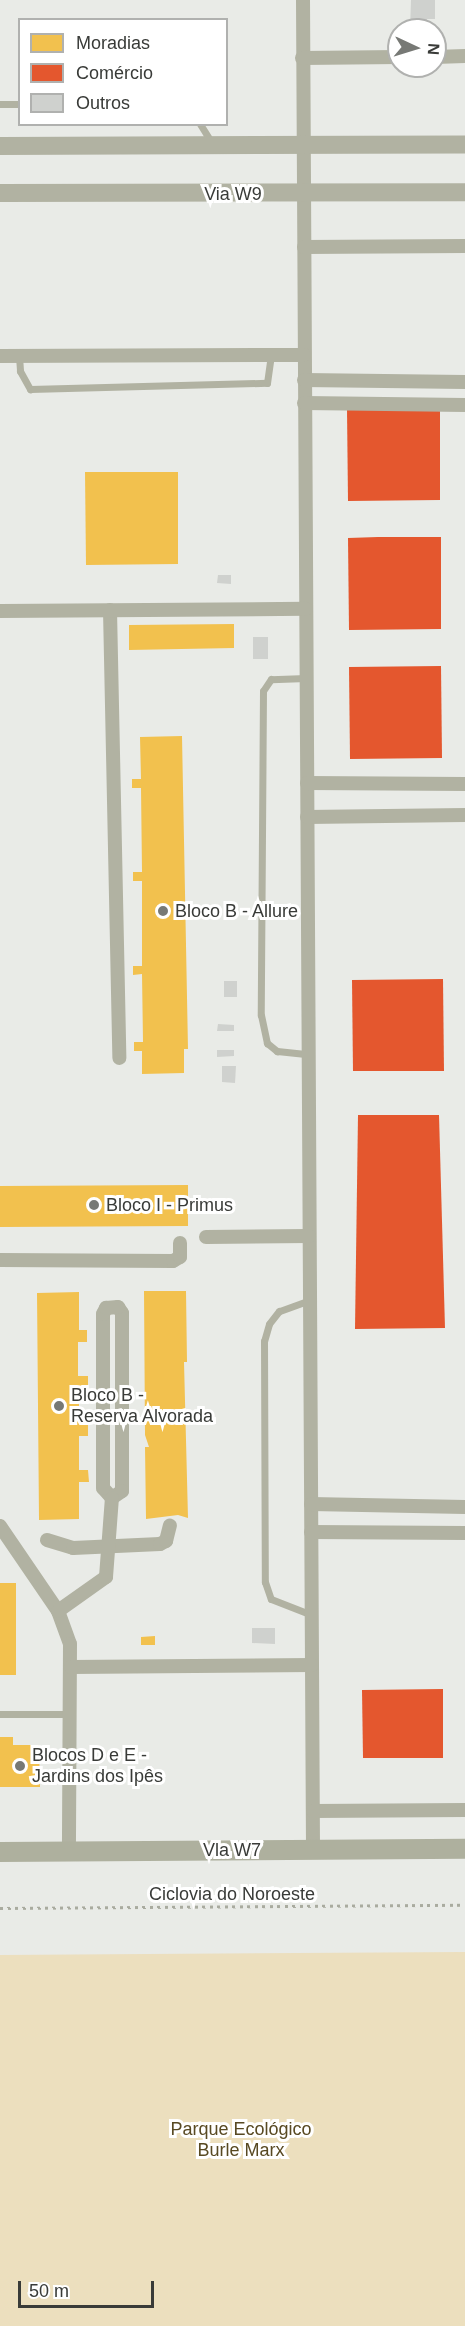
<!DOCTYPE html>
<html>
<head>
<meta charset="utf-8">
<style>
  body { margin:0 }
  #map { position:relative; width:465px; height:2326px; overflow:hidden; background:#e9ebe7; font-family:Arial,sans-serif }
  div>[style] { position:absolute }
  [style*='--x'] { left:calc(var(--x)*1px); top:calc(var(--y)*1px); width:calc(var(--w)*1px); rotate:calc(var(--a)*1deg) }
  .green>* { inset:0; background:#ecdfbe }
  .homes>* { inset:0; background:#f2c14e }
  .shops>* { inset:0; background:#e4572e }
  .building>* { inset:0; background:#cfd1ce }
  .path>* { height:3px; margin-top:-1.5px; transform-origin:0; background:repeating-linear-gradient(90deg,#a9ab9f 0 3px,transparent 0 7.5px) }
  .service>* { height:7px; margin:-3.5px; padding:0 3.5px; transform-origin:3.5px; border-radius:3.5px; background:#b1b2a2 }
  .minor>* { height:14px; margin:-7px; padding:0 7px; transform-origin:7px; border-radius:7px; background:#b1b2a2 }
  .tertiary>* { height:18px; margin:-9px; padding:0 9px; transform-origin:9px; border-radius:9px; background:#b1b2a2 }
  .secondary>* { height:20px; margin:-10px; padding:0 10px; transform-origin:10px; border-radius:10px; background:#aeb09e }
  .dots>* { width:16px; height:16px; translate:-50% -50%; box-sizing:border-box; border:3px solid #fff; border-radius:50% }
  span { translate:-50% -50%; white-space:nowrap; text-align:center; line-height:1.15; -webkit-text-stroke:6px #fff; paint-order:stroke }
  .street-label { font-size:18px; color:#393b38 }
  .poi-label { font-size:18px; color:#393b38 }
  .left { translate:0 -50%; text-align:left }
  .park-label { font-size:18px; color:#584922 }
  .legend { position:absolute; left:18px; top:18px; width:210px; height:108px; box-sizing:border-box; background:#fff; border:2px solid #b0b1af; margin:0; padding:8px 10px; list-style:none; font-size:18px; color:#393b38 }
  .legend li { display:flex; align-items:center; gap:12px; height:30px }
  .legend b { width:30px; border:2px solid #b0b1af }
  .north { position:absolute; left:387px; top:18px; width:60px; height:60px; box-sizing:border-box; background:#fff; border:2px solid #b0b1af; border-radius:50%; rotate:94deg; font-size:16px; font-weight:700; line-height:24px; text-align:center; color:#393b38 }
  .north::after { content:''; display:block; margin:auto; width:21px; height:27px; background:#777975; clip-path:polygon(50% 0,100% 100%,50% 72%,0 100%) }
  .scale { position:absolute; left:18px; top:2281px; width:136px; height:27px; box-sizing:border-box; border:3px solid #393b38; border-top:0; padding-left:8px; font-size:18px; line-height:21px; white-space:nowrap; color:#393b38; -webkit-text-stroke:4px #fff; paint-order:stroke }
</style>
</head>
<body>
<div id="map">
  <div class="green">
    <i style="clip-path:polygon(465px 1952px,465px 2326px,0 2326px,0 1955px)"></i>
  </div>
  <div class="homes">
    <i style="clip-path:polygon(85px 472px,178px 472px,178px 564px,86px 565px)"></i>
    <i style="clip-path:polygon(234px 624px,234px 648px,129px 650px,129px 625px)"></i>
    <i style="clip-path:polygon(182px 736px,188px 1049px,184px 1049px,184px 1073px,142px 1074px,142px 1051px,134px 1051px,134px 1042px,143px 1042px,142px 974px,133px 975px,133px 966px,142px 966px,142px 881px,133px 881px,133px 872px,142px 872px,141px 788px,132px 788px,132px 779px,141px 779px,140px 737px)"></i>
    <i style="clip-path:polygon(188px 1185px,188px 1226px,0 1227px,0 1186px)"></i>
    <i style="clip-path:polygon(144px 1291px,186px 1291px,187px 1362px,184px 1362px,188px 1518px,178px 1515px,146px 1519px,145px 1447px,149px 1447px,145px 1435px)"></i>
    <i style="clip-path:polygon(79px 1292px,79px 1330px,87px 1330px,87px 1342px,78px 1342px,78px 1376px,88px 1376px,88px 1388px,79px 1388px,79px 1424px,88px 1424px,88px 1436px,79px 1436px,79px 1470px,88px 1470px,89px 1482px,79px 1482px,79px 1519px,39px 1520px,37px 1293px)"></i>
    <i style="clip-path:polygon(0 1583px,16px 1583px,16px 1675px,0 1675px)"></i>
    <i style="clip-path:polygon(155px 1636px,155px 1645px,141px 1645px,141px 1637px)"></i>
    <i style="clip-path:polygon(0 1737px,13px 1737px,13px 1745px,39px 1745px,40px 1787px,0 1787px)"></i>
  </div>
  <div class="shops">
    <i style="clip-path:polygon(440px 408px,440px 500px,348px 501px,347px 409px)"></i>
    <i style="clip-path:polygon(378px 537px,441px 537px,441px 629px,349px 630px,348px 538px)"></i>
    <i style="clip-path:polygon(441px 666px,442px 758px,350px 759px,349px 667px)"></i>
    <i style="clip-path:polygon(443px 979px,444px 1071px,353px 1071px,352px 980px)"></i>
    <i style="clip-path:polygon(358px 1115px,439px 1115px,445px 1328px,355px 1329px)"></i>
    <i style="clip-path:polygon(443px 1689px,443px 1758px,363px 1758px,362px 1690px)"></i>
  </div>
  <div class="building">
    <i style="clip-path:polygon(411px 0,435px 0,435px 19px,427px 19px,427px 30px,410px 30px)"></i>
    <i style="clip-path:polygon(218px 575px,231px 575px,231px 584px,217px 583px)"></i>
    <i style="clip-path:polygon(253px 637px,268px 637px,268px 659px,253px 659px)"></i>
    <i style="clip-path:polygon(224px 981px,237px 981px,237px 997px,224px 997px)"></i>
    <i style="clip-path:polygon(218px 1024px,234px 1025px,234px 1031px,217px 1031px)"></i>
    <i style="clip-path:polygon(217px 1050px,234px 1050px,234px 1056px,217px 1057px)"></i>
    <i style="clip-path:polygon(222px 1066px,236px 1066px,235px 1083px,222px 1082px)"></i>
    <i style="clip-path:polygon(252px 1628px,275px 1628px,275px 1644px,252px 1643px)"></i>
  </div>
  <div class="path">
    <i style="--x:0;--y:1908;--w:465;--a:-0.4"></i>
  </div>
  <div class="service">
    <i style="--x:0;--y:104;--w:20;--a:0"></i>
    <i style="--x:200;--y:124;--w:22;--a:58"></i>
    <i style="--x:19;--y:356;--w:15;--a:86"></i>
    <i style="--x:20;--y:371;--w:21;--a:61"></i>
    <i style="--x:30;--y:389;--w:237;--a:-1.5"></i>
    <i style="--x:267;--y:383;--w:28;--a:-82"></i>
    <i style="--x:306;--y:678;--w:35;--a:178"></i>
    <i style="--x:271;--y:679;--w:14;--a:124"></i>
    <i style="--x:263;--y:691;--w:324;--a:90.4"></i>
    <i style="--x:261;--y:1015;--w:29;--a:78"></i>
    <i style="--x:267;--y:1043;--w:13;--a:39"></i>
    <i style="--x:277;--y:1051;--w:31;--a:6"></i>
    <i style="--x:310;--y:1300;--w:33;--a:160"></i>
    <i style="--x:279;--y:1311;--w:16;--a:128"></i>
    <i style="--x:269;--y:1324;--w:18;--a:106"></i>
    <i style="--x:264;--y:1341;--w:241;--a:89.8"></i>
    <i style="--x:265;--y:1582;--w:18;--a:71"></i>
    <i style="--x:271;--y:1599;--w:44;--a:21.3"></i>
    <i style="--x:0;--y:1714;--w:70;--a:0"></i>
  </div>
  <div class="minor">
    <i style="--x:303;--y:0;--w:1850;--a:89.69"></i>
    <i style="--x:435;--y:57;--w:30;--a:-2"></i>
    <i style="--x:302;--y:58;--w:97;--a:-0.6"></i>
    <i style="--x:304;--y:247;--w:161;--a:-0.4"></i>
    <i style="--x:0;--y:356;--w:304;--a:-0.2"></i>
    <i style="--x:304;--y:380;--w:161;--a:0.7"></i>
    <i style="--x:304;--y:403;--w:161;--a:0.7"></i>
    <i style="--x:110;--y:610;--w:448;--a:88.8"></i>
    <i style="--x:0;--y:611;--w:306;--a:-0.4"></i>
    <i style="--x:307;--y:783;--w:158;--a:0.4"></i>
    <i style="--x:307;--y:817;--w:158;--a:-0.7"></i>
    <i style="--x:206;--y:1237;--w:103;--a:-0.6"></i>
    <i style="--x:0;--y:1260;--w:173;--a:0.3"></i>
    <i style="--x:173;--y:1261;--w:8;--a:-30"></i>
    <i style="--x:180;--y:1257;--w:14;--a:-90"></i>
    <i style="--x:118;--y:1307;--w:7;--a:56"></i>
    <i style="--x:122;--y:1313;--w:178;--a:90"></i>
    <i style="--x:122;--y:1491;--w:12;--a:145"></i>
    <i style="--x:112;--y:1498;--w:13;--a:-132"></i>
    <i style="--x:103;--y:1488;--w:174;--a:-90"></i>
    <i style="--x:103;--y:1314;--w:7;--a:-63"></i>
    <i style="--x:106;--y:1308;--w:12;--a:-5"></i>
    <i style="--x:311;--y:1504;--w:154;--a:1.1"></i>
    <i style="--x:0;--y:1526;--w:103;--a:55.7"></i>
    <i style="--x:58;--y:1611;--w:35;--a:70"></i>
    <i style="--x:70;--y:1644;--w:208;--a:90.3"></i>
    <i style="--x:311;--y:1532;--w:154;--a:0.4"></i>
    <i style="--x:47;--y:1540;--w:27;--a:17"></i>
    <i style="--x:73;--y:1548;--w:87;--a:-2.6"></i>
    <i style="--x:160;--y:1544;--w:7;--a:-27"></i>
    <i style="--x:166;--y:1541;--w:16;--a:-76"></i>
    <i style="--x:58;--y:1611;--w:59;--a:-35.3"></i>
    <i style="--x:106;--y:1577;--w:79;--a:-85.7"></i>
    <i style="--x:71;--y:1667;--w:241;--a:-0.5"></i>
    <i style="--x:313;--y:1811;--w:152;--a:-0.4"></i>
  </div>
  <div class="tertiary">
    <i style="--x:0;--y:146;--w:465;--a:-0.2"></i>
    <i style="--x:0;--y:193;--w:465;--a:-0.1"></i>
  </div>
  <div class="secondary">
    <i style="--x:0;--y:1852;--w:465;--a:-0.4"></i>
  </div>
  <div class="dots">
    <i style="left:163px;top:911px;background:#777975"></i>
    <i style="left:94px;top:1205px;background:#777975"></i>
    <i style="left:59px;top:1406px;background:#777975"></i>
    <i style="left:20px;top:1766px;background:#777975"></i>
  </div>
  <div class="street-label">
    <span style="left:233px;top:194px">Via W9</span>
    <span style="left:232px;top:1850px">Vla W7</span>
    <span style="left:232px;top:1894px">Ciclovia do Noroeste</span>
  </div>
  <div class="poi-label">
    <span class="left" style="left:175px;top:911px">Bloco B - Allure</span>
    <span class="left" style="left:106px;top:1205px">Bloco I - Primus</span>
    <span class="left" style="left:71px;top:1406px">Bloco B -<br>Reserva Alvorada</span>
    <span class="left" style="left:32px;top:1766px">Blocos D e E -<br>Jardins dos Ipês</span>
  </div>
  <div class="park-label">
    <span style="left:241px;top:2140px">Parque Ecológico<br>Burle Marx</span>
  </div>
  <ul class="legend">
  <li><b style="height:16px;background:#f2c14e"></b>Moradias</li>
  <li><b style="height:16px;background:#e4572e"></b>Comércio</li>
  <li><b style="height:16px;background:#cfd1ce"></b>Outros</li>
  </ul>
  <div class="north">N</div>
  <div class="scale">50 m</div>
</div>
</body>
</html>
